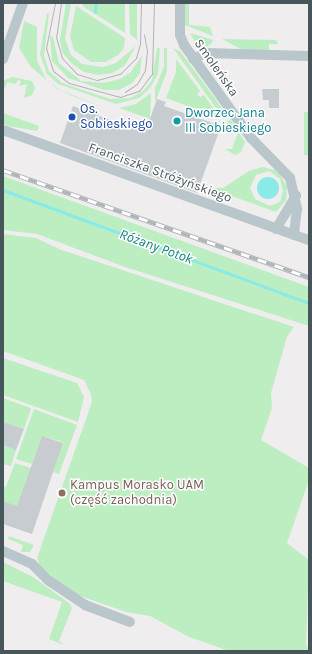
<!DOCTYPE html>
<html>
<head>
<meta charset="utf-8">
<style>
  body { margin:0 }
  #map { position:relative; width:312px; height:654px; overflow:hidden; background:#f0edee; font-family:Karla,sans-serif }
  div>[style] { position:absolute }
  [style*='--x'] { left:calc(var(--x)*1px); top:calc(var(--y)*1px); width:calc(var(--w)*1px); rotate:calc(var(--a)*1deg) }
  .green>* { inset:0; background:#bceec2 }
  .water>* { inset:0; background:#89eae6 }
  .round { border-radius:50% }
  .stream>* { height:3px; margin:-1.5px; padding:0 1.5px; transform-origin:1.5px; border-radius:1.5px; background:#89eae6 }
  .building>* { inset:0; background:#c7ccd0 }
  .minor>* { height:10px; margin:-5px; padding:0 5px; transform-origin:5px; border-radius:5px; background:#b9c6cb }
  .tram>* { height:1px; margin:-0.5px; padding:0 0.5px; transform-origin:0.5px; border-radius:0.5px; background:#b0b5b8 }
  .rail>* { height:4.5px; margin-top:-2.25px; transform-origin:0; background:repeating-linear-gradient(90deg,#fff 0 9px,#b0b5b8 0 18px); box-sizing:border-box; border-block:1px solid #b0b5b8 }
  .dots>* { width:11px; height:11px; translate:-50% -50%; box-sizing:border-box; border:2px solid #fff; border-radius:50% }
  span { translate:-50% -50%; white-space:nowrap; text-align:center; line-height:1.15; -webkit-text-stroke:3px #fff; paint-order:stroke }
  .street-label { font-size:13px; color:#46565b }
  .transit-label { font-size:13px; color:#164399 }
  .left { translate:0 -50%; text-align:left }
  .culture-label { font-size:13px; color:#0d838f }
  .education-label { font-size:13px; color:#785e54 }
  .water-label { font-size:14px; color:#0f807c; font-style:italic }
  .frame { position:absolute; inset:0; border:4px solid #46565b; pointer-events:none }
</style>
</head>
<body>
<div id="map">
  <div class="green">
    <i style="clip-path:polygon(66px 3px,71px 3px,65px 39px,71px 55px,82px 64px,103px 67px,116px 63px,136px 46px,125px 65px,113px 73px,98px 75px,84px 72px,71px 63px,62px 52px,60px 40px)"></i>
    <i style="clip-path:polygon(81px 3px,125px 3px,125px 33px,84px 7px)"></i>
    <i style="clip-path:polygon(129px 3px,137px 3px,137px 40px,130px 34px)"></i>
    <i style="clip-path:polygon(185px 3px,189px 3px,189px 25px,210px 27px,213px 36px,185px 25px)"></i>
    <i style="clip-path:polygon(76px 6px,125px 38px,124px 48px,118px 55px,106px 62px,91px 62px,74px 50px,70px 36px)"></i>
    <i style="clip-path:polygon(47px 13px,49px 13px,44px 56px,49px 71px,62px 83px,110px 99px,130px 98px,143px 91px,152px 80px,157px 48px,160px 48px,158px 74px,150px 88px,139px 98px,116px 104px,58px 84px,47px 74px,40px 54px)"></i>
    <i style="clip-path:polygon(24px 21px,37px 27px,37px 61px,47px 81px,62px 91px,106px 108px,70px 95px,56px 88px,31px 67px,19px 48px)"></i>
    <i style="clip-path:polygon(190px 33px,213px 40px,212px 43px,205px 48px,198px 48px)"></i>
    <i style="clip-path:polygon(50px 36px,53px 37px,59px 63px,81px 81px,103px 83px,120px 79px,131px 72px,142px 55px,140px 73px,132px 83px,119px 90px,104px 90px,68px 78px,52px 61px)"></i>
    <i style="clip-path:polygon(222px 39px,276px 40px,278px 44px,269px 44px,269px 51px,246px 52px)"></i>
    <i style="clip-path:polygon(164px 48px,167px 48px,167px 71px,155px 103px,155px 88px,164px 67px)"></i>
    <i style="clip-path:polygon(173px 48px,180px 51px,225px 112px,221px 115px)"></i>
    <i style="clip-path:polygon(176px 59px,200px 91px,197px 94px,200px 97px,204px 95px,220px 118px,166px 98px,176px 72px)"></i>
    <i style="clip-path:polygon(12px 77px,32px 81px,35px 88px,32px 95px,24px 98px,27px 84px,19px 86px,21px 81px,18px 80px,15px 84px,8px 82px,3px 91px,3px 81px)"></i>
    <i style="clip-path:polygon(151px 93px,150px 119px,119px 108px,136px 104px)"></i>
    <i style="clip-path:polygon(304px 112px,309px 112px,309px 155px,304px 155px)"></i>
    <i style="clip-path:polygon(3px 113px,39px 126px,37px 131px,8px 126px,3px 123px)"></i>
    <i style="clip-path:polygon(230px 119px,245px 142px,241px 152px,235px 155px,225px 149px,232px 149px,238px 133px,224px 128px)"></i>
    <i style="clip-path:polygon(evenodd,263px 167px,278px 171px,287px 187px,286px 200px,276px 212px,209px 188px,223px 188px,249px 171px,263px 167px,269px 171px,280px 179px,283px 191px,280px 202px,270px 206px,255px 199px,250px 188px,256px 175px,269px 171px)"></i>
    <i style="clip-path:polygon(3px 176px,309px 287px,309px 326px,125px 267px,37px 234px,3px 230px)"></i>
    <i style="clip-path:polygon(3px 234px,36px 238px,59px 249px,294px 327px,287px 337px,271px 393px,272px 408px,261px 440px,309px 468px,309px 480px,287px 543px,309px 560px,306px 644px,309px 651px,229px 651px,189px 637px,150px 616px,126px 612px,72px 593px,40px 566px,37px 558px,92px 402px,91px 394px,84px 380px,3px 351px)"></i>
    <i style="clip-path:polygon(3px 358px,77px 383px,84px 397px,78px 422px,3px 395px)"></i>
    <i style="clip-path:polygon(3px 398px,31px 408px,24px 429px,3px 422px)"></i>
    <i style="clip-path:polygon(34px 409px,77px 425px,59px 474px,53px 472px,63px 442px,42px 436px,32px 464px,16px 459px)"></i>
    <i style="clip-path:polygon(3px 445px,16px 450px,11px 466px,3px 464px)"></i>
    <i style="clip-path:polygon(15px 463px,31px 468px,17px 506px,3px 501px,3px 486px,6px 487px)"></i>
    <i style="clip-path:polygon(9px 536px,34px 545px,30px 552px,21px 552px,23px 545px,8px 539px)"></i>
    <i style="clip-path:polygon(3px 562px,33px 577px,69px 603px,72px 608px,59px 641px,65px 645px,49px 639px,62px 602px,3px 581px)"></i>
  </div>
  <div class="water">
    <i class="round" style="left:257px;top:177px;width:22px;height:22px"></i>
  </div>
  <div class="stream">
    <i style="--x:95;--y:12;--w:9;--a:-84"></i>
    <i style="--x:3;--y:190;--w:326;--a:20.3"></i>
  </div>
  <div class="building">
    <i style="clip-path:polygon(262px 89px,279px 89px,279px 108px,269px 108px,269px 100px,263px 100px)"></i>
    <i style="clip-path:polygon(157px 99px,166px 102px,164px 106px,221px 126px,197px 193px,60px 143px,73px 106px,145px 133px)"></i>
    <i style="clip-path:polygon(3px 422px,24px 429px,16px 450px,3px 445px)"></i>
    <i style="clip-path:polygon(42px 436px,63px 443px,32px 534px,3px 524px,3px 501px,17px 506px)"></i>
  </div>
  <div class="minor">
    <i style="--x:180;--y:3;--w:32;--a:90"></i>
    <i style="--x:180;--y:35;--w:11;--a:68"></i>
    <i style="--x:184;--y:45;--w:115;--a:54.2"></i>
    <i style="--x:251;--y:138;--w:56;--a:45.7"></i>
    <i style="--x:290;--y:178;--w:32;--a:77"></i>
    <i style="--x:297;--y:209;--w:26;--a:97"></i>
    <i style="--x:3;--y:59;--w:59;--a:-70.3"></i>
    <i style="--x:193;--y:59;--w:14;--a:-25"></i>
    <i style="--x:206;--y:53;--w:103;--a:1.7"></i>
    <i style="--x:3;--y:130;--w:325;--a:19.8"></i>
    <i style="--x:276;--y:229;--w:39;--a:-59"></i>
    <i style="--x:3;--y:551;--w:32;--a:24"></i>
    <i style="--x:32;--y:564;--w:23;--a:45"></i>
    <i style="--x:48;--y:580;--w:45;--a:34"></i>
    <i style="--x:85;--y:605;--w:48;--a:20.7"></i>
  </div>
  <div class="tram">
    <i style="--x:55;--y:3;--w:46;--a:101.3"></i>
    <i style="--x:46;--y:48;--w:24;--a:73"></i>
    <i style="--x:53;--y:71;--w:20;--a:37"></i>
    <i style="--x:69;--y:83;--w:53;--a:15.4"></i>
    <i style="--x:120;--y:97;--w:20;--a:-18"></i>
    <i style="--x:139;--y:91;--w:21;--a:-53"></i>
    <i style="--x:152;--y:74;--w:71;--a:-88.4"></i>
    <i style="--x:61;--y:3;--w:34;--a:98"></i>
    <i style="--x:56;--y:37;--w:22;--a:74"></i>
    <i style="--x:62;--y:58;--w:22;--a:47"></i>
    <i style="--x:77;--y:74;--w:21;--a:17"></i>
    <i style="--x:97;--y:80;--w:24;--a:-15"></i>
    <i style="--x:120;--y:74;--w:23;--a:-45"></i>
    <i style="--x:136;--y:58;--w:15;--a:-74"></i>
    <i style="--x:140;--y:44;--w:41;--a:-88.6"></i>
    <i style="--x:125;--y:92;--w:14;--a:-34"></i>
    <i style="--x:137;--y:84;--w:16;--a:-60"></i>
    <i style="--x:145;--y:70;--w:19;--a:-84"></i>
    <i style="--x:147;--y:51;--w:17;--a:-100"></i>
  </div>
  <div class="rail">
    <i style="--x:3;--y:170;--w:324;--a:19.3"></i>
  </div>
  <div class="dots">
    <i style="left:72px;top:117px;background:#1a4fb4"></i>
    <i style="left:177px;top:121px;background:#0f9aa8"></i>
    <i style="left:62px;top:493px;background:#8d6e63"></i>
  </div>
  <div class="street-label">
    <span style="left:216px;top:68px;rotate:55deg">Smoleńska</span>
    <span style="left:160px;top:173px;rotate:20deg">Franciszka Stróżyńskiego</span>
  </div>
  <div class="transit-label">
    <span class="left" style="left:80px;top:117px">Os.<br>Sobieskiego</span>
  </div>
  <div class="culture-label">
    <span class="left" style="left:185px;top:121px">Dworzec Jana<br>III Sobieskiego</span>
  </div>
  <div class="education-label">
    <span class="left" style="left:70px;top:493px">Kampus Morasko UAM<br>(część zachodnia)</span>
  </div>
  <div class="water-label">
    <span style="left:156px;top:247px;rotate:20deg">Różany Potok</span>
  </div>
  <div class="frame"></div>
</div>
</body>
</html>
